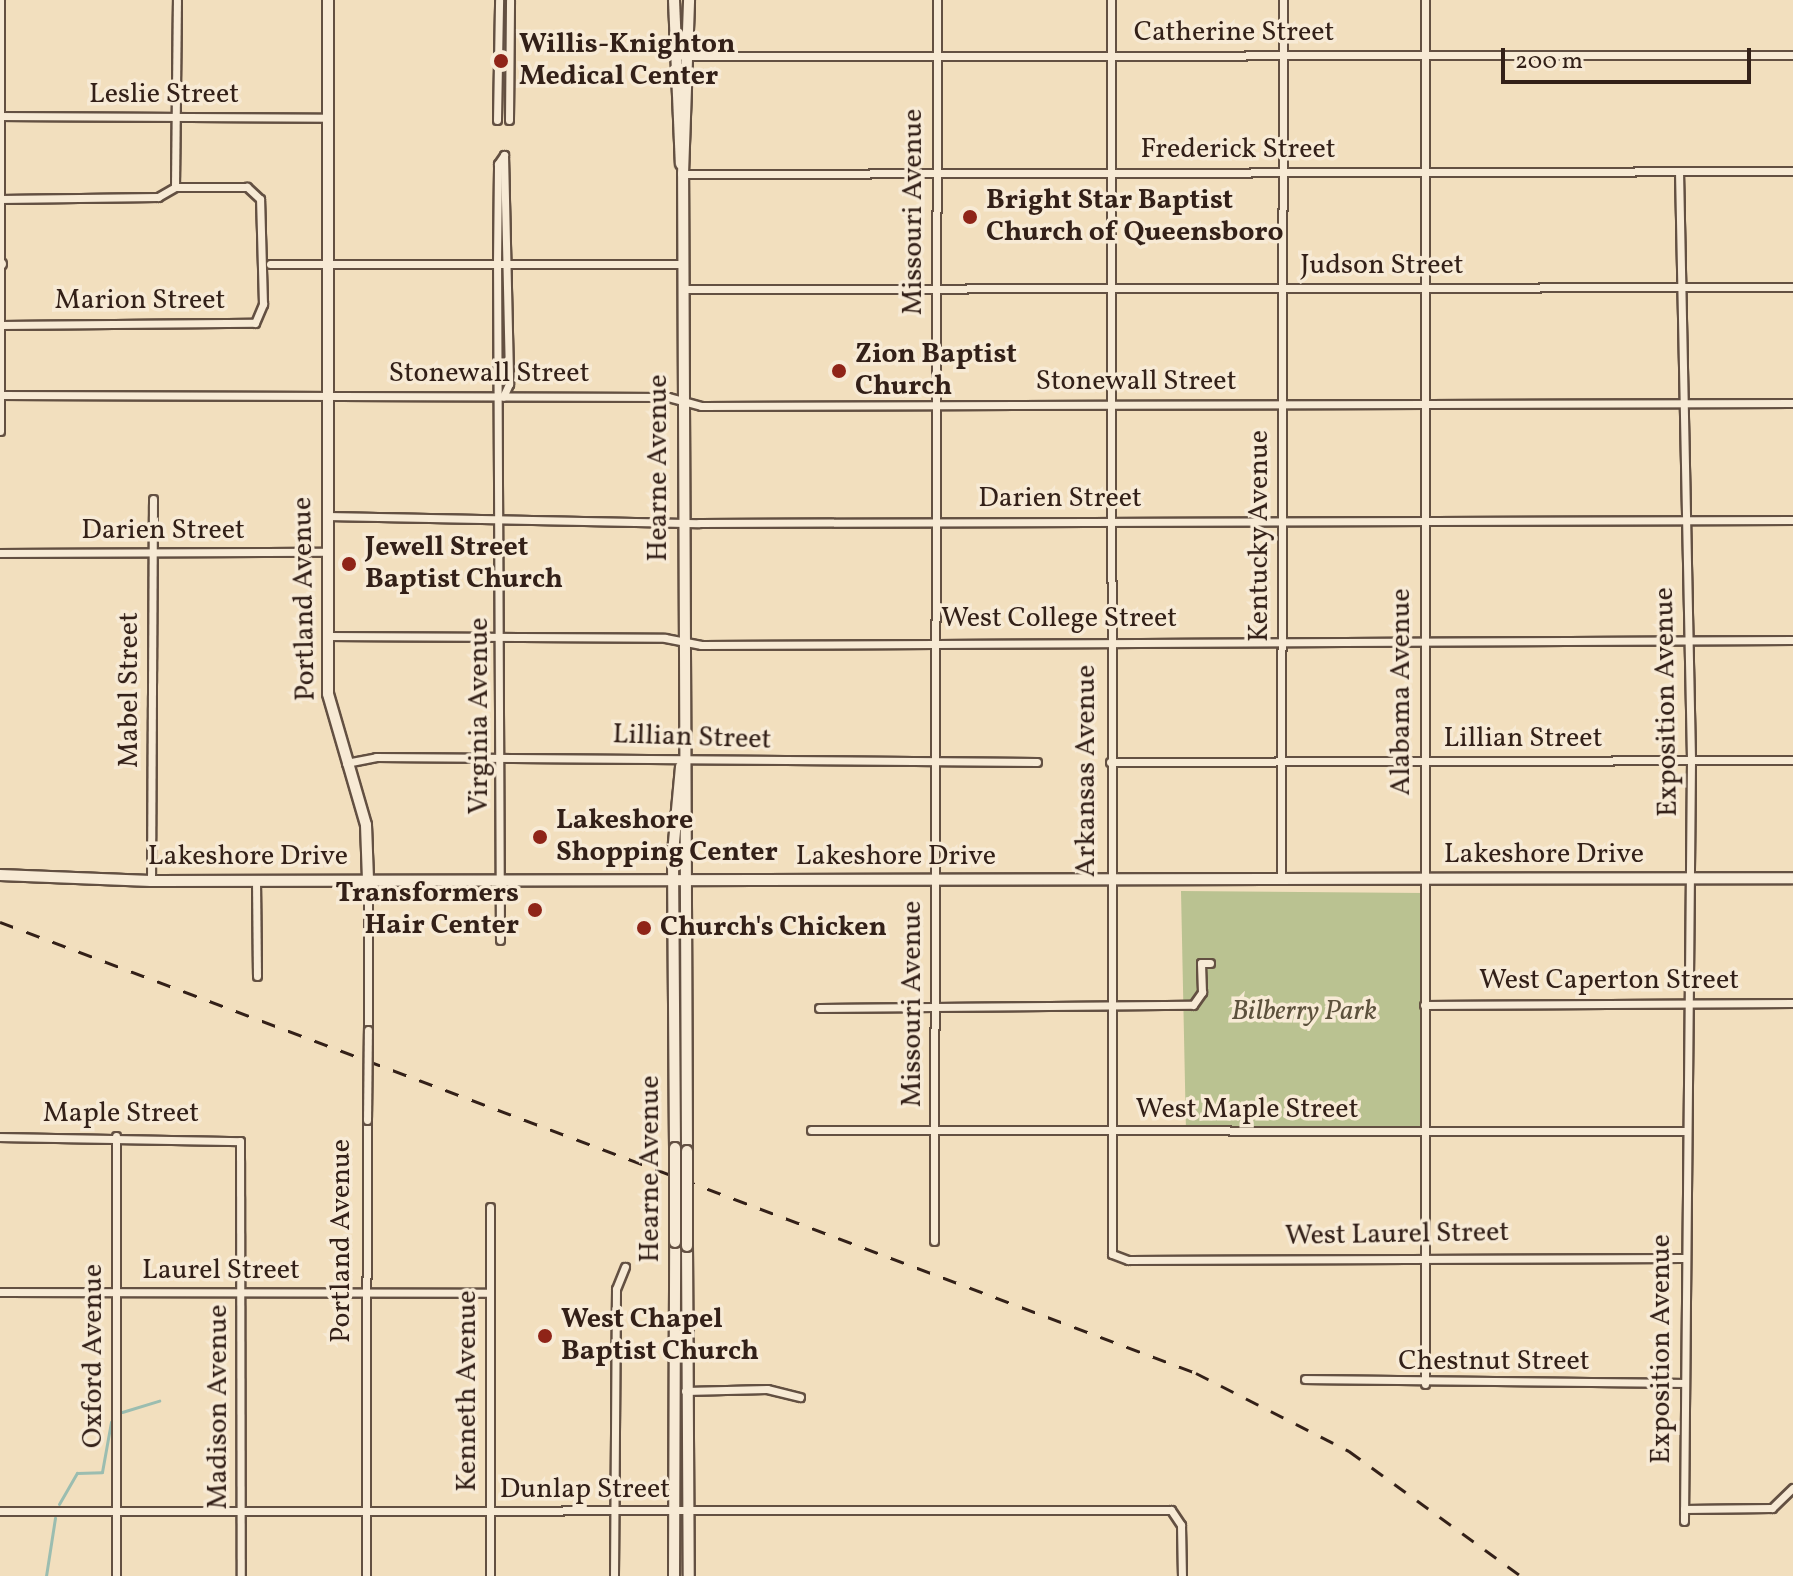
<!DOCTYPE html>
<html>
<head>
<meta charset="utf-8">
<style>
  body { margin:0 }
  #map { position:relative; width:1793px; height:1576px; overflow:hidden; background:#f2dfbe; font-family:Vollkorn,serif }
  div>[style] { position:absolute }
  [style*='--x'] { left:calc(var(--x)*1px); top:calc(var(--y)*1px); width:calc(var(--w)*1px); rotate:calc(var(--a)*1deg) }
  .green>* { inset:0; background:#bac291 }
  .stream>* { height:3px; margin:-1.5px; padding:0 1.5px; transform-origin:1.5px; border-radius:1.5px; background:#9bbdb0 }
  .roads { filter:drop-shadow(2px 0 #635042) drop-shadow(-2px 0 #635042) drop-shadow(0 2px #635042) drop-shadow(0 -2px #635042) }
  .street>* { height:7px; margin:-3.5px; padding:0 3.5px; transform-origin:3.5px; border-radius:3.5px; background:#f7ead5 }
  .secondary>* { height:10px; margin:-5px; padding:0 5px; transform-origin:5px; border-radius:5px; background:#f7ead5 }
  .rail>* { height:3px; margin-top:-1.5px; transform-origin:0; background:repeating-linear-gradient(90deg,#332018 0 14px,transparent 0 28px) }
  .bridges { filter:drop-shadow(2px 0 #635042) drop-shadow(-2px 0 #635042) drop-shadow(0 2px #635042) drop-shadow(0 -2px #635042) }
  .street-bridge>* { height:7px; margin:-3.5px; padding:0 3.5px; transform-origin:3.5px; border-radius:3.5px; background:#f7ead5 }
  .secondary-bridge>* { height:10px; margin:-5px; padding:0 5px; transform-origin:5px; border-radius:5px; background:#f7ead5 }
  .dots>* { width:22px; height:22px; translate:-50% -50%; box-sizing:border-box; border:4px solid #f7ead5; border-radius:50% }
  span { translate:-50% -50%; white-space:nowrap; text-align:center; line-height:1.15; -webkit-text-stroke:7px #f7ead5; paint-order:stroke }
  .street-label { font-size:28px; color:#332018 }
  .poi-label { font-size:28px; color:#332018; font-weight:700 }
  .left { translate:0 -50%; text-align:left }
  .right { translate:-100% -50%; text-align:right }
  .park-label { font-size:28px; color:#5c513c; font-style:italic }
  .scale { position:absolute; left:1501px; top:48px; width:250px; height:36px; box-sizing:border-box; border:4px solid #332018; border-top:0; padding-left:10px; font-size:24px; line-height:28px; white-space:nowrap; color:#332018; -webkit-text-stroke:6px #f7ead5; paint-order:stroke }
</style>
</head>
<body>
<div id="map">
  <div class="green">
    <i style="clip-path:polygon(1181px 891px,1424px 893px,1424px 1131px,1186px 1132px)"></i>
  </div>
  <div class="stream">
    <i style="--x:122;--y:1412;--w:39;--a:-17"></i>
    <i style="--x:59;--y:1504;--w:36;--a:-60"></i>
    <i style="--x:77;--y:1473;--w:25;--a:-2"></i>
    <i style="--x:102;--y:1472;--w:51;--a:-79.8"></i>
    <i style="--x:46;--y:1576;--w:59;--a:-81.2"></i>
  </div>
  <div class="roads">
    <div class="street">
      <i style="--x:1111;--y:0;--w:1254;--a:89.95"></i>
      <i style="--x:1112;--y:1254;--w:17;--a:21"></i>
      <i style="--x:1128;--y:1260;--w:556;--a:-0.21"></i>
      <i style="--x:683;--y:56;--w:1110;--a:-0.05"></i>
      <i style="--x:0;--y:116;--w:328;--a:0.3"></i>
      <i style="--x:497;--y:120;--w:120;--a:-89"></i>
      <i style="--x:509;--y:120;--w:120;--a:-89.5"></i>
      <i style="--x:1679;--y:171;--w:590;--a:88.83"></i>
      <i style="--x:1691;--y:761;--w:760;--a:90.53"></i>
      <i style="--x:683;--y:174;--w:1110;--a:-0.15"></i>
      <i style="--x:175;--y:187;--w:187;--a:-89.4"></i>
      <i style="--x:0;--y:199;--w:158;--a:-0.7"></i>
      <i style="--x:158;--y:197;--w:20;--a:-30"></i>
      <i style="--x:270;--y:264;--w:413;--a:0"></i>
      <i style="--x:683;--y:289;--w:1110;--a:-0.1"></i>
      <i style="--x:1;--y:325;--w:254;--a:-0.5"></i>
      <i style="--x:255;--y:323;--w:21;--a:-67"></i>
      <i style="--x:263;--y:304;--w:105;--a:-91.6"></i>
      <i style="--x:260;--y:199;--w:18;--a:-137"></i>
      <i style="--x:247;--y:187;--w:72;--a:180"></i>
      <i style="--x:0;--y:395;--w:668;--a:0.17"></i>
      <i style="--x:668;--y:397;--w:34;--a:15"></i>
      <i style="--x:701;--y:406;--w:1092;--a:-0.16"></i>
      <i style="--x:0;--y:431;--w:431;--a:-90"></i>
      <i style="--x:327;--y:516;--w:372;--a:1.1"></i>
      <i style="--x:699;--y:523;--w:1094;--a:-0.16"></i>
      <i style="--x:0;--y:553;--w:327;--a:-0.2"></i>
      <i style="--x:327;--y:636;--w:338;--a:0.3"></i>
      <i style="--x:665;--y:638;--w:37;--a:11"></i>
      <i style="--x:701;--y:645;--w:1092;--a:-0.26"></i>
      <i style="--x:1110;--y:762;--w:683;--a:-0.17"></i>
      <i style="--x:346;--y:763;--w:31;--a:-11"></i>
      <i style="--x:376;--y:757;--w:661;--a:0.43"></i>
      <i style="--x:368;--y:880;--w:150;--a:90"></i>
      <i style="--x:1281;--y:880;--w:880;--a:-89.87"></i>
      <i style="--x:151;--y:881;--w:382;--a:-89.7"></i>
      <i style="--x:256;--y:881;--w:95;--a:89.4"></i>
      <i style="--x:500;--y:940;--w:677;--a:-90.25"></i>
      <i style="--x:497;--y:263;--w:99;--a:-89.4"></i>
      <i style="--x:498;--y:164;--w:11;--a:-56"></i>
      <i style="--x:504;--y:155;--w:229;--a:88.7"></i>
      <i style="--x:509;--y:384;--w:14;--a:115"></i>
      <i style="--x:1424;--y:1005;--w:369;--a:-0.3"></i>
      <i style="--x:819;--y:1008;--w:374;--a:-0.5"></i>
      <i style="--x:1193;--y:1005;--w:16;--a:-55"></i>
      <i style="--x:1202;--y:992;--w:29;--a:-92"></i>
      <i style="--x:1201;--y:963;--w:9;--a:0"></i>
      <i style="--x:811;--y:1130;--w:873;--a:0.07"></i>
      <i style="--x:0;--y:1137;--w:240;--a:1"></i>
      <i style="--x:240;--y:1141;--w:435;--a:89.9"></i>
      <i style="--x:934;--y:1241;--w:1241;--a:-89.86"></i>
      <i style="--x:0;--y:1292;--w:490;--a:0.1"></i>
      <i style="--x:1305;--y:1379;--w:379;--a:0.6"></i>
      <i style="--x:1425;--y:1384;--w:1384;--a:-90"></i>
      <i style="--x:685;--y:1391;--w:82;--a:-1.4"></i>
      <i style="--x:767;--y:1389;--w:34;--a:14"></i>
      <i style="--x:1684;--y:1509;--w:88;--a:-0.7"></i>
      <i style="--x:1772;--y:1508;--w:29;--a:-44"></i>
      <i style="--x:0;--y:1511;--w:1171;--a:-0.05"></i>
      <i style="--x:1171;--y:1510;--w:18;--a:56"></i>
      <i style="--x:1181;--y:1525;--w:51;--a:88.9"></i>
      <i style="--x:116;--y:1576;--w:440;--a:-90"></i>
      <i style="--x:366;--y:1576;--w:456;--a:-89.9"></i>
      <i style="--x:490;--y:1576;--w:369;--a:-90"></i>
      <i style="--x:614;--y:1576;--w:287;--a:-89.6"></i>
      <i style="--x:616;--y:1289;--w:24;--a:-68"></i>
    </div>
    <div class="secondary">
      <i style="--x:328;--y:0;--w:694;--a:90"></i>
      <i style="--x:328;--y:694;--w:136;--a:73.8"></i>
      <i style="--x:366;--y:825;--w:55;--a:87.9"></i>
      <i style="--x:674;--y:0;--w:164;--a:87.6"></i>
      <i style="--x:0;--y:264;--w:1;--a:0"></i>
      <i style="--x:0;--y:875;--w:151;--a:2.3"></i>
      <i style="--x:151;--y:881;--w:1642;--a:-0.1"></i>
      <i style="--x:675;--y:1148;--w:295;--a:-90.4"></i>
      <i style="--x:673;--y:853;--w:87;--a:-84.7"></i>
      <i style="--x:687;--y:1151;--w:977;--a:-90.23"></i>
      <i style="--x:683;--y:174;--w:174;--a:-88"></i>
      <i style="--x:687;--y:1246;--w:330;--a:89.7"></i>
      <i style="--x:674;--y:1576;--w:334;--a:-89.8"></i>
    </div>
  </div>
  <div class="rail">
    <i style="--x:0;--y:922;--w:1278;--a:20.66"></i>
    <i style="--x:1196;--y:1373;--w:172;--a:27"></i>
    <i style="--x:1349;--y:1451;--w:213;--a:36"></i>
  </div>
  <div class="bridges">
    <div class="street-bridge">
      <i style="--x:367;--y:1120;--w:90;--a:-89.4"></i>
    </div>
    <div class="secondary-bridge">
      <i style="--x:675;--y:1148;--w:94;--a:90"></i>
      <i style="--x:687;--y:1151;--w:95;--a:90"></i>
    </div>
  </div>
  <div class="dots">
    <i style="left:501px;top:61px;background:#8f2418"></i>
    <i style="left:970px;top:217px;background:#8f2418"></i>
    <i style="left:839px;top:371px;background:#8f2418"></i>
    <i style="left:349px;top:564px;background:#8f2418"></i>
    <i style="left:540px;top:837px;background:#8f2418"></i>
    <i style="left:535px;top:910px;background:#8f2418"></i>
    <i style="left:644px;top:928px;background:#8f2418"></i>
    <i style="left:545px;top:1336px;background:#8f2418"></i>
  </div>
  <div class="street-label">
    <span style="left:1234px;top:33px">Catherine Street</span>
    <span style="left:164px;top:95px">Leslie Street</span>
    <span style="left:1238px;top:150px">Frederick Street</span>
    <span style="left:914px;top:212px;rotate:-90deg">Missouri Avenue</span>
    <span style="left:1382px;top:266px">Judson Street</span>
    <span style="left:140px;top:301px">Marion Street</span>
    <span style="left:489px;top:374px">Stonewall Street</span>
    <span style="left:1136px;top:382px">Stonewall Street</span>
    <span style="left:659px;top:468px;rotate:-90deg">Hearne Avenue</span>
    <span style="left:1060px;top:499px">Darien Street</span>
    <span style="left:163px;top:531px">Darien Street</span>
    <span style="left:1260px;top:536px;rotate:-90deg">Kentucky Avenue</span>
    <span style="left:305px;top:599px;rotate:-91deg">Portland Avenue</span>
    <span style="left:1059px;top:619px">West College Street</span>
    <span style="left:130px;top:690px;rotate:-90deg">Mabel Street</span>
    <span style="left:1402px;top:692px;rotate:-90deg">Alabama Avenue</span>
    <span style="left:1667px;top:702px;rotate:-91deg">Exposition Avenue</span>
    <span style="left:480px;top:716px;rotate:-90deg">Virginia Avenue</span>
    <span style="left:692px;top:738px;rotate:2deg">Lillian Street</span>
    <span style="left:1523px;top:739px">Lillian Street</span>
    <span style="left:1087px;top:771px;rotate:-90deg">Arkansas Avenue</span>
    <span style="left:1544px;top:855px">Lakeshore Drive</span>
    <span style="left:248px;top:857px">Lakeshore Drive</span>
    <span style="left:896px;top:857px">Lakeshore Drive</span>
    <span style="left:1609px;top:981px">West Caperton Street</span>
    <span style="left:913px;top:1004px;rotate:-90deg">Missouri Avenue</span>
    <span style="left:1247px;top:1110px">West Maple Street</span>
    <span style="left:121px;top:1114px">Maple Street</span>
    <span style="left:651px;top:1169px;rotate:-90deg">Hearne Avenue</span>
    <span style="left:1397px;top:1235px;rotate:-1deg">West Laurel Street</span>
    <span style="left:342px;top:1241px;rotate:-90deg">Portland Avenue</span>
    <span style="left:221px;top:1271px">Laurel Street</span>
    <span style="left:1662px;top:1349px;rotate:-90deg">Exposition Avenue</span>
    <span style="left:94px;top:1356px;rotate:-90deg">Oxford Avenue</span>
    <span style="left:1494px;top:1362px">Chestnut Street</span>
    <span style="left:468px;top:1391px;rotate:-90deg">Kenneth Avenue</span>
    <span style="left:219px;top:1407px;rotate:-90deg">Madison Avenue</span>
    <span style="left:585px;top:1490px">Dunlap Street</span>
  </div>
  <div class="poi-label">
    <span class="left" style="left:519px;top:61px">Willis-Knighton<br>Medical Center</span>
    <span class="left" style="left:986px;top:217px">Bright Star Baptist<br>Church of Queensboro</span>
    <span class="left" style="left:855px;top:371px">Zion Baptist<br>Church</span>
    <span class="left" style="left:365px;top:564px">Jewell Street<br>Baptist Church</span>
    <span class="left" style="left:556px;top:837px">Lakeshore<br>Shopping Center</span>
    <span class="right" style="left:519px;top:910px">Transformers<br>Hair Center</span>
    <span class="left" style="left:660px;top:928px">Church's Chicken</span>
    <span class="left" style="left:561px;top:1336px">West Chapel<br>Baptist Church</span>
  </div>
  <div class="park-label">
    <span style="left:1304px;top:1012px">Bilberry Park</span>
  </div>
  <div class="scale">200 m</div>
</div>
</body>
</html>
